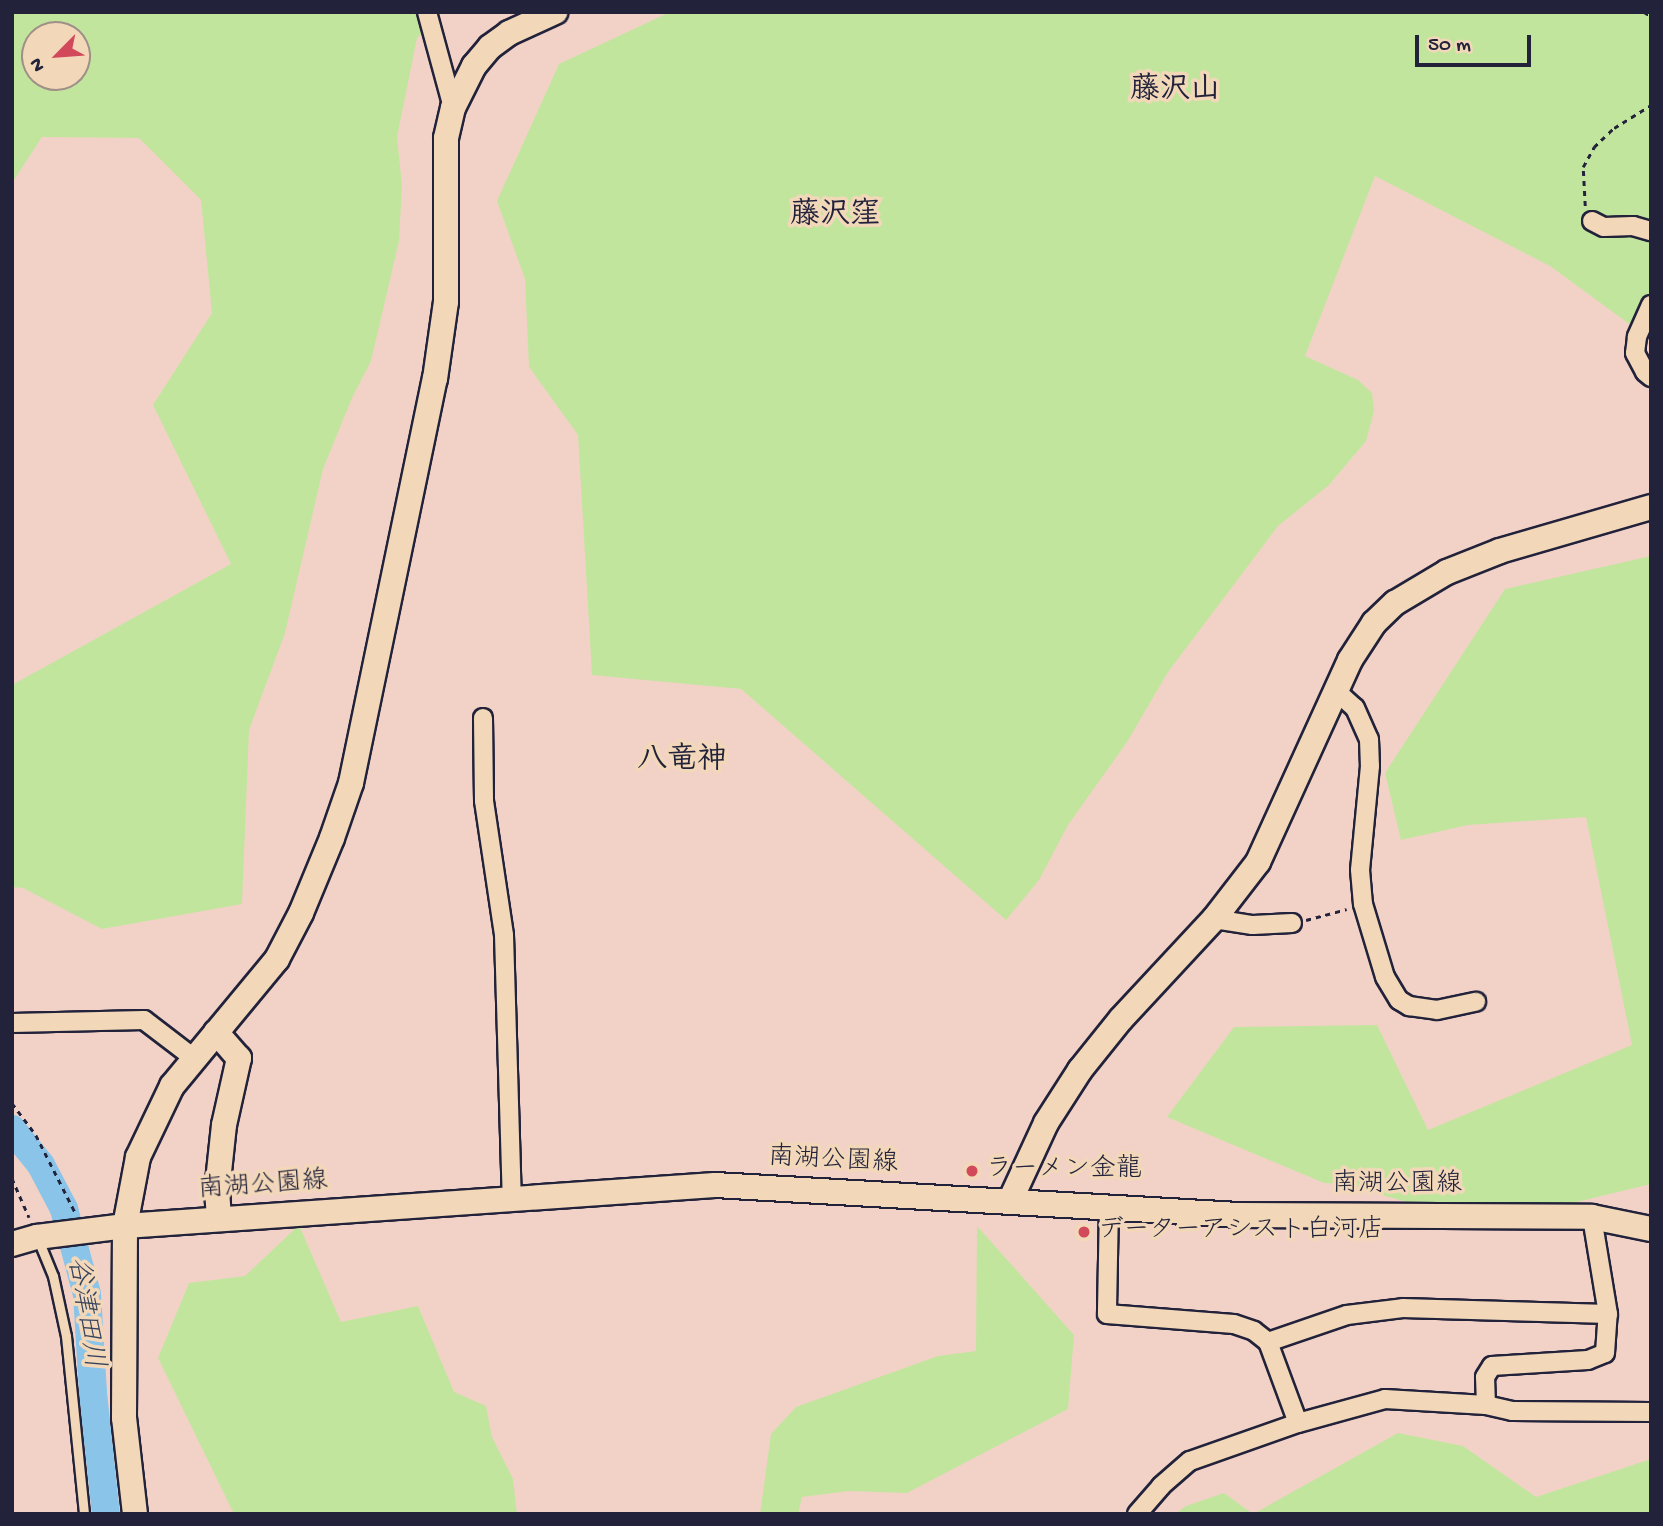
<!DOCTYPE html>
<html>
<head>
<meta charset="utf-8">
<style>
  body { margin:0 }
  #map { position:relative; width:1663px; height:1526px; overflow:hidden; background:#f2d2c7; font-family:"Gochi Hand","Klee One",sans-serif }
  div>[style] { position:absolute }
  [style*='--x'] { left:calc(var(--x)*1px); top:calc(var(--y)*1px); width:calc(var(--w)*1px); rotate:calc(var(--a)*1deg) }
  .green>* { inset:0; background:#c2e59e }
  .river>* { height:28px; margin:-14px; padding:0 14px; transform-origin:14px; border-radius:14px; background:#8ac4e9 }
  .path>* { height:2.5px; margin-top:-1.25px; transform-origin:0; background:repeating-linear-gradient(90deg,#22223b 0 5px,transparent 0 10px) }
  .roads { filter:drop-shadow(2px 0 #22223b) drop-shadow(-2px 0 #22223b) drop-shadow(0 2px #22223b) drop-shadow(0 -2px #22223b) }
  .lane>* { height:9px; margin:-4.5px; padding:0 4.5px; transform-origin:4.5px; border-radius:4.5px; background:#f2d8b9 }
  .street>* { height:18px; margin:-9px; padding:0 9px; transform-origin:9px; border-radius:9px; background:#f2d8b9 }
  .secondary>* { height:24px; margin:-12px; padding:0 12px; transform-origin:12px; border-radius:12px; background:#f2d8b9 }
  .dots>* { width:19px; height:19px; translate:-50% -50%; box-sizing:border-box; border:4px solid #f2d8b9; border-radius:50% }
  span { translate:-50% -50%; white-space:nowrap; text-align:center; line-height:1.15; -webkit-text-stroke:7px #f2d8b9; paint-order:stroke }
  .street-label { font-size:26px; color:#22223b }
  .poi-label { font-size:26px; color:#22223b }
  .left { translate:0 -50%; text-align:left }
  .water-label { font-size:28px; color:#37425e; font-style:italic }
  .quarter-label { font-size:30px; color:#22223b; font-weight:700 }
  .frame { position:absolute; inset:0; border:14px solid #22223b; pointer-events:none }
  .north { position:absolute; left:21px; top:21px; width:70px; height:70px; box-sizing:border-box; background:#f2d8b9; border:2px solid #9f8f87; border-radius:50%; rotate:245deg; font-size:19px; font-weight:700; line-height:28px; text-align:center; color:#22223b }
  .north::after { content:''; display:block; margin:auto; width:24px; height:32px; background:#d1495b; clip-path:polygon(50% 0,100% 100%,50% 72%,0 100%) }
  .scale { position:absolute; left:1415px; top:35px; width:116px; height:32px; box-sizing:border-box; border:4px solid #22223b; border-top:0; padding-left:9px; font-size:21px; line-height:24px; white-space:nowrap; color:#22223b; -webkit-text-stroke:5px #f2d8b9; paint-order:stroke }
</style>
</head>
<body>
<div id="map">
  <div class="green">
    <i style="clip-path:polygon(evenodd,12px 12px,443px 12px,417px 38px,397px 137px,402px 185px,399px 241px,371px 361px,352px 398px,323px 469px,285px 633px,249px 730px,242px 904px,102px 929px,23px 888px,12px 887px,12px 685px,231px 564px,153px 405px,212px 313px,201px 200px,139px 138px,42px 137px,12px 183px,12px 12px,35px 35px,77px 35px,77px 77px,35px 77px,35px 35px)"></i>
    <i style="clip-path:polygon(670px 12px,1651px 12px,1651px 340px,1550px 266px,1375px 176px,1305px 356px,1358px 380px,1372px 393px,1374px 411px,1366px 441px,1329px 485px,1278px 526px,1168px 672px,1127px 742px,1068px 825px,1039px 880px,1006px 920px,741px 689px,592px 675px,578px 435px,529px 367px,525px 279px,497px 201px,559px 64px)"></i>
    <i style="clip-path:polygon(1651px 556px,1651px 1184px,1519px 1216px,1467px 1218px,1341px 1184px,1324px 1183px,1167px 1117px,1234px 1027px,1377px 1025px,1428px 1130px,1632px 1045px,1586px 817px,1468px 825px,1401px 840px,1385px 773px,1505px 589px)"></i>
    <i style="clip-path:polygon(299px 1225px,341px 1322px,418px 1306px,454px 1392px,486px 1406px,492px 1437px,513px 1479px,517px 1514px,234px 1514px,158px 1358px,189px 1283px,245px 1276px)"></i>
    <i style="clip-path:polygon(977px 1226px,1074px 1335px,1068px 1409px,907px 1493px,849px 1491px,802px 1497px,798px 1514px,760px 1514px,771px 1434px,796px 1407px,938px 1356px,976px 1351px)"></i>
    <i style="clip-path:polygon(1398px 1433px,1463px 1446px,1536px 1497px,1651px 1459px,1651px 1514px,1253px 1514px)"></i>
    <i style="clip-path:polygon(1224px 1493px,1253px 1514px,1175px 1514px,1186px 1506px)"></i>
  </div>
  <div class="river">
    <i style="--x:12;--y:1129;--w:46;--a:51.1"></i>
    <i style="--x:41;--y:1165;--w:50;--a:62.4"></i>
    <i style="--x:64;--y:1209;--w:88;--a:74.9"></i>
    <i style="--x:87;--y:1294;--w:99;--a:86.5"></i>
    <i style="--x:93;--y:1393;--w:122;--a:83.9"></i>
  </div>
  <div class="path">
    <i style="--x:1644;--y:12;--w:8;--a:30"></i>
    <i style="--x:1585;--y:206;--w:39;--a:-93"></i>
    <i style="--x:1583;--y:167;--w:23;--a:-61"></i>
    <i style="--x:1594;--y:147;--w:28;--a:-44"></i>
    <i style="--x:1614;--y:128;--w:44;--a:-31.9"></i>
    <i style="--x:1306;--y:920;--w:42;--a:-15"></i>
    <i style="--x:12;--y:1103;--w:40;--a:53"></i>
    <i style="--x:36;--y:1135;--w:86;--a:63.1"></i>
    <i style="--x:12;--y:1178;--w:43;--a:66.4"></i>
  </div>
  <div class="roads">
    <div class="lane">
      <i style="--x:37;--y:1237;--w:42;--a:67.7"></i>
      <i style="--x:53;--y:1276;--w:61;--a:77.8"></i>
      <i style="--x:66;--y:1336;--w:179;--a:84.2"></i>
    </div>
    <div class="street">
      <i style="--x:427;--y:12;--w:99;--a:74.8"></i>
      <i style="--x:1592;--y:221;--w:13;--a:27"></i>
      <i style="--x:1604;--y:227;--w:29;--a:-2"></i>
      <i style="--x:1633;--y:226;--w:19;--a:16"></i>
      <i style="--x:1651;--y:305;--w:35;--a:114"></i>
      <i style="--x:1637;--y:337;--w:16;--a:97"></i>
      <i style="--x:1635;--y:353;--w:21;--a:62"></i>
      <i style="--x:1645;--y:372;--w:8;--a:40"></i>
      <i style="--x:1336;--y:691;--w:25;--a:42"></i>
      <i style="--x:1355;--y:708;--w:34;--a:66"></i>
      <i style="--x:1369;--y:739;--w:27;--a:88"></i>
      <i style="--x:1370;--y:766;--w:104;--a:95.5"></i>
      <i style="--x:1360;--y:870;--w:34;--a:85"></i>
      <i style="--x:1363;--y:904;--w:76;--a:73.2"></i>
      <i style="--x:1385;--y:977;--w:27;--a:59"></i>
      <i style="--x:1399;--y:1000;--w:12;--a:31"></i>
      <i style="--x:1409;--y:1006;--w:28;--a:8"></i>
      <i style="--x:1437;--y:1010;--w:40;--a:-12"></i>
      <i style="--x:483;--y:718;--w:83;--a:89.3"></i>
      <i style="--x:484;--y:801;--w:135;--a:81.5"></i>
      <i style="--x:504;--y:935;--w:263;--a:88.3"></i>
      <i style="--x:1214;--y:919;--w:39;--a:9"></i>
      <i style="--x:1253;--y:925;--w:39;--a:-3"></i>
      <i style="--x:12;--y:1023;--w:132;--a:-1.3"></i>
      <i style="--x:144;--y:1020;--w:64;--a:37.4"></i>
      <i style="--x:1109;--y:1206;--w:108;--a:91.1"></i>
      <i style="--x:1107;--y:1314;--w:127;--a:4.5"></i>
      <i style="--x:1234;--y:1324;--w:21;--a:19"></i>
      <i style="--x:1254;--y:1331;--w:18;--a:38"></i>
      <i style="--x:1268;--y:1342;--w:86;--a:69.7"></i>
      <i style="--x:1268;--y:1342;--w:83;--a:-18.9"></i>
      <i style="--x:1347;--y:1315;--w:56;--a:-7.1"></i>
      <i style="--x:1403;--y:1308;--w:205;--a:1.7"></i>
      <i style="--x:1486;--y:1405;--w:28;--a:-92"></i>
      <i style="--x:1485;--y:1377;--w:13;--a:-58"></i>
      <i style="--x:1492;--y:1366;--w:96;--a:-3.6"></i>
      <i style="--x:1588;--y:1360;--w:18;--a:-22"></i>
      <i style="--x:1605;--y:1353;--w:39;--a:-86"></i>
      <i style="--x:1608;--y:1314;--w:98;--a:-99.4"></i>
      <i style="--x:1137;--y:1514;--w:37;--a:-49"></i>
      <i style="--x:1161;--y:1486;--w:38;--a:-41"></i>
      <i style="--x:1190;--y:1461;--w:114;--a:-19.4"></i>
      <i style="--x:1298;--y:1423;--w:90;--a:-15.4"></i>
      <i style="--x:1385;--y:1399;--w:101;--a:3.4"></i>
      <i style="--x:1486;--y:1405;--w:27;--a:13"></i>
      <i style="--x:1512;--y:1411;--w:139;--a:0.4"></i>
    </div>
    <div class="secondary">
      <i style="--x:216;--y:1032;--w:35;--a:49"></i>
      <i style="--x:239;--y:1058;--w:69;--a:102.6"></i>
      <i style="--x:224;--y:1125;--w:65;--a:96.1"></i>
      <i style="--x:217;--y:1190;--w:29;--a:86"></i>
      <i style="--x:1010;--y:1201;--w:86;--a:-65.2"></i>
      <i style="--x:1046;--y:1123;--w:63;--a:-57.3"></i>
      <i style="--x:1080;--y:1070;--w:65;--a:-51.2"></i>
      <i style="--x:1121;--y:1019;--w:137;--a:-47.1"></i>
      <i style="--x:1214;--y:919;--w:72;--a:-52.3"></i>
      <i style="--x:1258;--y:862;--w:222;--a:-65.5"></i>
      <i style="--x:1350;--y:660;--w:44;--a:-57"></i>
      <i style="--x:1374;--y:623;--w:29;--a:-44"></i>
      <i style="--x:1395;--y:603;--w:61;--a:-30.8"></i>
      <i style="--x:1447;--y:572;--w:57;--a:-21.6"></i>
      <i style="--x:1500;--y:551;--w:157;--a:-16.2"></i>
      <i style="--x:12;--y:1244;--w:26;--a:-16"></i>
      <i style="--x:37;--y:1237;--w:89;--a:-7.1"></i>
      <i style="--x:125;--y:1226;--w:591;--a:-3.98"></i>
      <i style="--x:715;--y:1185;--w:524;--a:3.28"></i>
      <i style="--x:1238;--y:1215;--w:354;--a:0.3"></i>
      <i style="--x:1592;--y:1217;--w:60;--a:11.5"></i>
      <i style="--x:135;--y:1514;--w:97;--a:-96.5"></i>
      <i style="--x:124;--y:1418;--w:192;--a:-89.7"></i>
      <i style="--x:125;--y:1226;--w:70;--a:-79.3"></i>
      <i style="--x:138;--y:1157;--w:79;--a:-64.4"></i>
      <i style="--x:172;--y:1086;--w:165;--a:-50.4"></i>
      <i style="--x:277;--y:959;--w:52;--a:-62.4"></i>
      <i style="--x:301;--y:913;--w:81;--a:-67.5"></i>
      <i style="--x:332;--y:838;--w:58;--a:-70.9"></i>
      <i style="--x:351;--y:783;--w:413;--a:-78.3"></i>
      <i style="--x:435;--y:379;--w:78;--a:-81.9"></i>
      <i style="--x:446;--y:302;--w:164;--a:-90"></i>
      <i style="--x:446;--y:138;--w:31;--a:-77"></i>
      <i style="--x:453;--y:108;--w:47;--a:-63.4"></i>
      <i style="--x:474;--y:66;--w:25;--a:-50"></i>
      <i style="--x:490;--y:47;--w:24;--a:-36"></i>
      <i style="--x:509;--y:33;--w:51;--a:-24.5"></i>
    </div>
  </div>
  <div class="dots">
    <i style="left:972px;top:1171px;background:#d1495b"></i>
    <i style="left:1084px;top:1232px;background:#d1495b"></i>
  </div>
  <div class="street-label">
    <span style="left:833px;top:1162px;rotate:3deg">南湖公園線</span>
    <span style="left:1397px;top:1186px">南湖公園線</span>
    <span style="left:263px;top:1187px;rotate:-4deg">南湖公園線</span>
  </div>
  <div class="poi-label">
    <span class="left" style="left:986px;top:1171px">ラーメン金龍</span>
    <span class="left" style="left:1098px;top:1232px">データーアシスト白河店</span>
  </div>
  <div class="water-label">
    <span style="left:84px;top:1313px;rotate:81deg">谷津田川</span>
  </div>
  <div class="quarter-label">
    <span style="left:1175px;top:92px">藤沢山</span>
    <span style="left:835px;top:217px">藤沢窪</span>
    <span style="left:682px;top:762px">八竜神</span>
  </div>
  <div class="frame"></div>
  <div class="north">N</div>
  <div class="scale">50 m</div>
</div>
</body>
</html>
